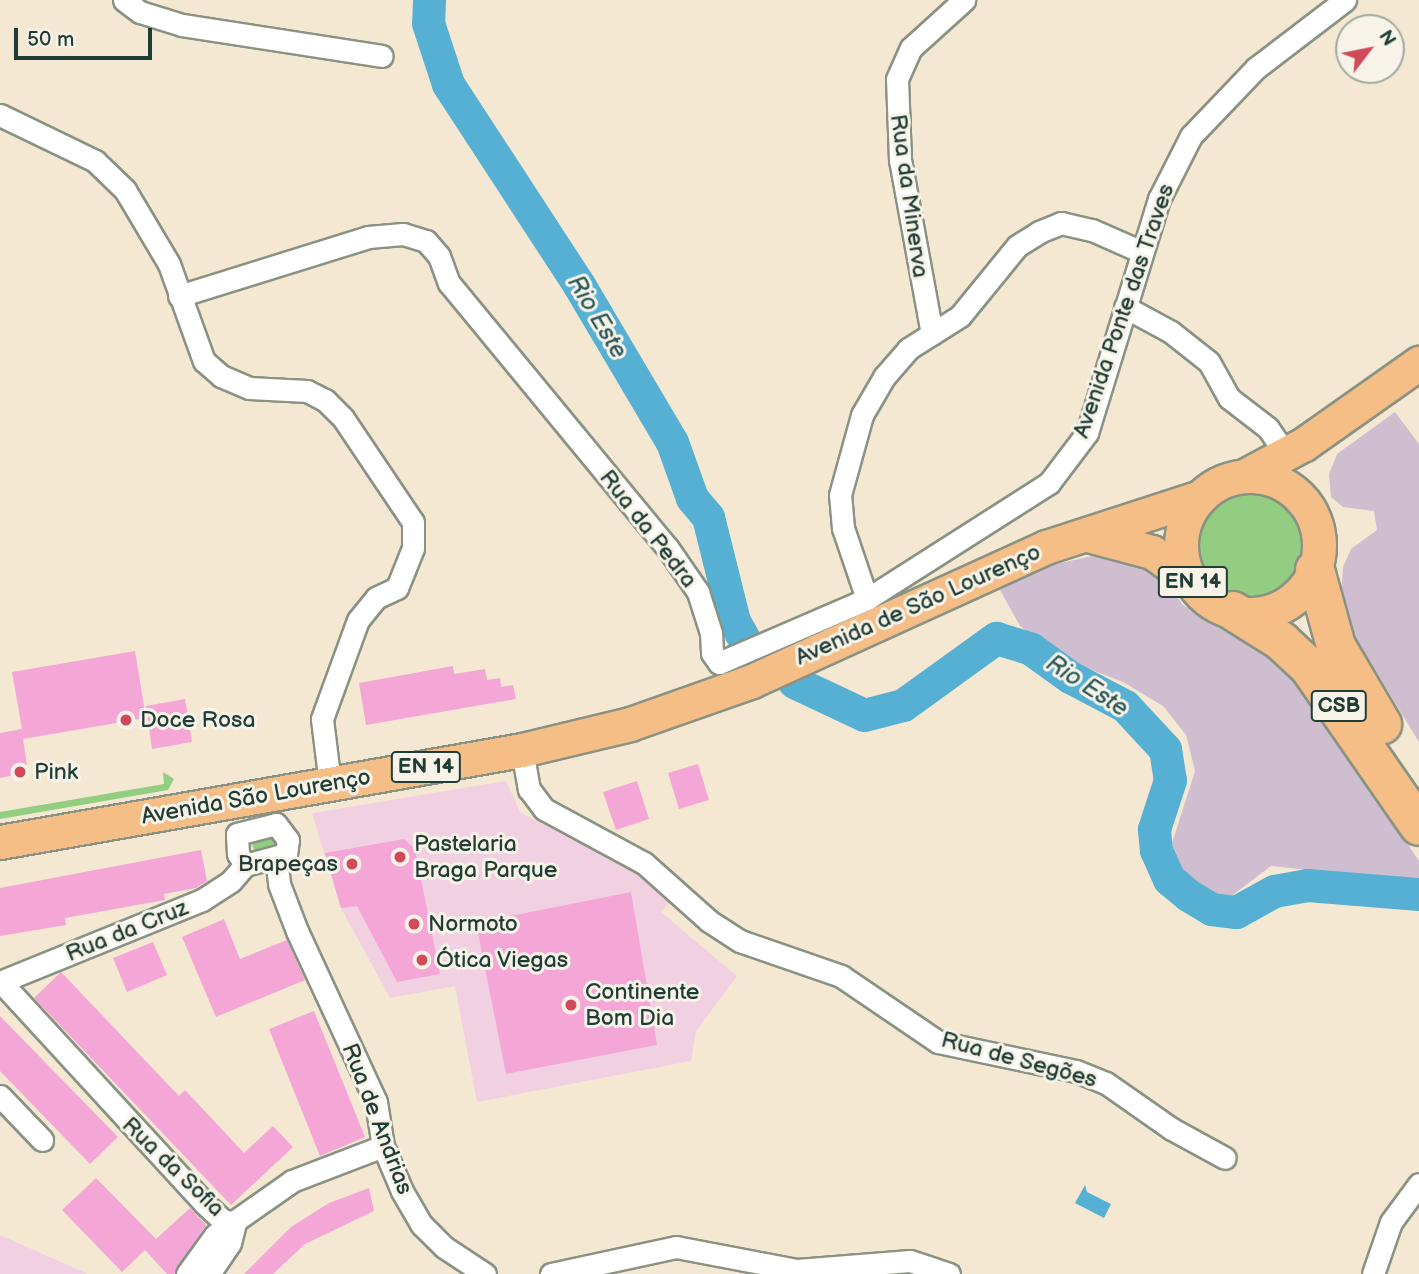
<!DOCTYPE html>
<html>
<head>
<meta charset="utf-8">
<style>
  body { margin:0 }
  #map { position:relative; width:1419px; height:1274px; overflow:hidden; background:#f4e8d2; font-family:"Balsamiq Sans",sans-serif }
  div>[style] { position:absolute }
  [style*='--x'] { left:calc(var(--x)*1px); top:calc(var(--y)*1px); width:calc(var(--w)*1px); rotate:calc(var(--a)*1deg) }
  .built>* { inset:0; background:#f1d0e2 }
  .industrial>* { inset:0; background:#cebed0 }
  .green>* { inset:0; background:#92cd81 }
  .round { border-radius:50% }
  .water>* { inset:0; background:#55b0d3 }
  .river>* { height:33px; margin:-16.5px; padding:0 16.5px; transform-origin:16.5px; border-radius:16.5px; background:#55b0d3 }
  .building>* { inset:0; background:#f4a7d7 }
  .roads { filter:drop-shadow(2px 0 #8a9283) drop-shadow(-2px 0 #8a9283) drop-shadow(0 2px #8a9283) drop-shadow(0 -2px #8a9283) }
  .street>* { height:21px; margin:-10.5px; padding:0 10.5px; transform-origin:10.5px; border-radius:10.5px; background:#fff }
  .primary>* { height:33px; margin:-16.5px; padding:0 16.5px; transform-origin:16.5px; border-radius:16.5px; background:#f6be87 }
  .primary>.ring { margin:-16.5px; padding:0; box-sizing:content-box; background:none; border:33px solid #f6be87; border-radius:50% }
  .highway>* { height:38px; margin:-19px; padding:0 19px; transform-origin:19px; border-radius:19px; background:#f6be87 }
  .dots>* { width:19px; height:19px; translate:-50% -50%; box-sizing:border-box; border:4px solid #f7f3e8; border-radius:50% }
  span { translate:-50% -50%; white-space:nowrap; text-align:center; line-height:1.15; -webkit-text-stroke:6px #f7f3e8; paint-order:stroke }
  .shield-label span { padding:2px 5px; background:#f7f3e8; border:2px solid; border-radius:5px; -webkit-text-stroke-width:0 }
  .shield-label { font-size:21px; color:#1f3d34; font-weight:700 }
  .street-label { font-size:23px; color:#1f3d34 }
  .poi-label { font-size:23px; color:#1f3d34 }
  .left { translate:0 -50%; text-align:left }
  .right { translate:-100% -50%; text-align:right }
  .water-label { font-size:24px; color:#2c5a5c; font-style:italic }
  .north { position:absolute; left:1335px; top:14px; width:70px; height:70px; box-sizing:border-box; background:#f7f3e8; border:2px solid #a1aaa0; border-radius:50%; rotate:58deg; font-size:19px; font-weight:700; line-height:28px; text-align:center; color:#1f3d34 }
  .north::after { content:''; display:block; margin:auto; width:24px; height:32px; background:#d1495b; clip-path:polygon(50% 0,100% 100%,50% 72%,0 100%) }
  .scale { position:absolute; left:14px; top:28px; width:138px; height:32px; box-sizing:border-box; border:4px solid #1f3d34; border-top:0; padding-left:9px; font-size:21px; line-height:24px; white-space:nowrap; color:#1f3d34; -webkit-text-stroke:5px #f7f3e8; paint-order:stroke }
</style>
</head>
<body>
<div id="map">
  <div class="built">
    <i style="clip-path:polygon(506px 781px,520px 812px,632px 870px,670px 902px,661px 912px,737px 976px,696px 1031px,691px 1061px,477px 1102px,455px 986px,390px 998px,341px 908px,312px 813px)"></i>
    <i style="clip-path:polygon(0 1235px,88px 1274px,0 1274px)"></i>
  </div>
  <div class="industrial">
    <i style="clip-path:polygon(1395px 412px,1419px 444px,1419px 742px,1352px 632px,1341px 596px,1343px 567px,1351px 549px,1377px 530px,1374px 511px,1343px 507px,1331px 497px,1329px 474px,1337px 454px)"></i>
    <i style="clip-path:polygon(1092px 556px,1132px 562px,1161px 575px,1183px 605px,1224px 631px,1261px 647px,1299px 681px,1419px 861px,1419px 882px,1271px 866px,1226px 900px,1203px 892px,1181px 868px,1172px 843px,1195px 771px,1186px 735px,1163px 706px,1123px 682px,1061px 658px,1020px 626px,1000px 590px,1039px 568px)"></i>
  </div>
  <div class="green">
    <i class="round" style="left:1197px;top:491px;width:106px;height:106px"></i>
    <i style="clip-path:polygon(163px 772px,174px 779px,168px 790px,0 819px,0 812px,164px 784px)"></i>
    <i style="clip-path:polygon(277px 833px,282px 848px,258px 855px,254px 851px,250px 837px)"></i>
  </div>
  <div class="water">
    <i style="clip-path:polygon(1085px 1185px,1087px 1192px,1111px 1204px,1104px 1218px,1075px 1203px)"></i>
  </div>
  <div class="river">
    <i style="--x:429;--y:0;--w:23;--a:92"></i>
    <i style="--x:428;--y:23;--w:64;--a:71.8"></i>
    <i style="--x:448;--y:84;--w:240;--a:56.9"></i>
    <i style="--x:579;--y:285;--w:182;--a:59.4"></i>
    <i style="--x:672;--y:442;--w:59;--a:70.3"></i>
    <i style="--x:692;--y:498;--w:25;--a:50"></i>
    <i style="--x:708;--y:517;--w:107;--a:76"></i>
    <i style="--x:734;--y:621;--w:26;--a:61"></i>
    <i style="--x:794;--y:682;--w:77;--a:25.2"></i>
    <i style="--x:864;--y:715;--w:40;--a:-14.4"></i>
    <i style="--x:903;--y:705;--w:115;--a:-35.8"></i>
    <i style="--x:996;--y:638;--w:37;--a:17"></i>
    <i style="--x:1031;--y:649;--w:48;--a:35.7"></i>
    <i style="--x:1070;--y:677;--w:62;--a:27.8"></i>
    <i style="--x:1125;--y:706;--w:59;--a:47.1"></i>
    <i style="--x:1165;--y:749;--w:31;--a:81"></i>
    <i style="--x:1170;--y:780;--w:52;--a:108.1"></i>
    <i style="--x:1154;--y:829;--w:21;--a:85"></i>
    <i style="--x:1156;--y:850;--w:32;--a:66"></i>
    <i style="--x:1169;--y:879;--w:25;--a:40"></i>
    <i style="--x:1188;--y:895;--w:27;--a:31"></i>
    <i style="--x:1211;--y:909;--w:25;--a:7"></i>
    <i style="--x:1236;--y:912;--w:43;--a:-28.9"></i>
    <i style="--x:1274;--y:891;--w:34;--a:-10"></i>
    <i style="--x:1307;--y:885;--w:112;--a:4.6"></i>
  </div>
  <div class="building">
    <i style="clip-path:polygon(135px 651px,146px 718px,23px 739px,28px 772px,0 778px,0 733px,22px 729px,12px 672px)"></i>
    <i style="clip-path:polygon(453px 666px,454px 674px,485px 669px,487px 680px,500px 678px,501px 687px,513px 685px,516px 699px,366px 725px,359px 683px)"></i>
    <i style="clip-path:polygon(185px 699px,192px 742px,152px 749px,146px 706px)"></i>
    <i style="clip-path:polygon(698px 764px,709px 800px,679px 809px,668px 773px)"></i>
    <i style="clip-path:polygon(637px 781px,649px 819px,616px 830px,603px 792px)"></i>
    <i style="clip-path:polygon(404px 839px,415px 849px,440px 974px,397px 982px,357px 906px,341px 908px,325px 853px)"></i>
    <i style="clip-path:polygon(201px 850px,207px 881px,196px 888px,164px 894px,165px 900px,65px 918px,66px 925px,0 936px,0 888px)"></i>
    <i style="clip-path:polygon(631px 892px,657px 1045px,506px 1074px,476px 923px)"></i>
    <i style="clip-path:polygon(224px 919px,240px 959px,287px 940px,305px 980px,216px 1017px,182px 937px)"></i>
    <i style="clip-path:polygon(153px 942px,167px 975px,127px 992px,113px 958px)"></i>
    <i style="clip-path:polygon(61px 972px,179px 1096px,185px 1090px,244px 1153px,273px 1126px,293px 1147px,231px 1205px,34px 998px)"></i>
    <i style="clip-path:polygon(314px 1011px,365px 1137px,320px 1156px,269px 1029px)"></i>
    <i style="clip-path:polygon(0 1016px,118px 1137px,90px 1164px,0 1071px)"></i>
    <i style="clip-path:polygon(96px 1178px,156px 1239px,190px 1208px,206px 1225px,174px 1274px,167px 1274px,145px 1250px,122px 1272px,62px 1210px)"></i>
    <i style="clip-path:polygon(369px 1188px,374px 1211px,305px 1244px,273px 1274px,244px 1274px,291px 1227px,329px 1203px)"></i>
  </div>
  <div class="roads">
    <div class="street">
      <i style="--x:124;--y:0;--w:20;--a:37"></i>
      <i style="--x:140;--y:12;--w:44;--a:17.2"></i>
      <i style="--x:182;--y:25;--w:202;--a:8.8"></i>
      <i style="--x:0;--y:115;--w:106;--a:25.8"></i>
      <i style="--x:95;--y:161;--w:42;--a:44"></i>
      <i style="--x:125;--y:190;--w:86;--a:59.3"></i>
      <i style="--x:169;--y:264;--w:103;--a:70.2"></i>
      <i style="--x:204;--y:361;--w:23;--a:41"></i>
      <i style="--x:221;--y:376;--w:30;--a:23"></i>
      <i style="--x:249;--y:388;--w:58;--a:3"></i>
      <i style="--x:307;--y:391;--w:20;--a:27"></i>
      <i style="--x:325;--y:400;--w:25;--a:45"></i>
      <i style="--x:343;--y:418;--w:125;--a:56.1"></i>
      <i style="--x:413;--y:522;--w:26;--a:90"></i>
      <i style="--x:413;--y:548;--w:43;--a:111.8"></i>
      <i style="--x:397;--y:588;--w:23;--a:155"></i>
      <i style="--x:376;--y:598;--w:28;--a:129"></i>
      <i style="--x:358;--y:620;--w:105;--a:110"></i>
      <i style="--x:322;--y:719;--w:65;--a:83"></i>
      <i style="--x:179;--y:296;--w:198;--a:-17.3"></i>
      <i style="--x:368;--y:237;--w:35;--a:-5"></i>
      <i style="--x:403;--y:234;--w:24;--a:17"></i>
      <i style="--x:426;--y:241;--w:20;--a:49"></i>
      <i style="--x:439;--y:256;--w:29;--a:70"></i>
      <i style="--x:449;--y:283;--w:342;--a:50.5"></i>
      <i style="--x:667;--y:547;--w:55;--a:55.4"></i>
      <i style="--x:698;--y:592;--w:43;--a:72.4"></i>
      <i style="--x:711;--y:633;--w:20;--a:87"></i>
      <i style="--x:712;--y:653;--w:12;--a:55"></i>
      <i style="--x:719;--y:663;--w:161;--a:-23.4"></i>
      <i style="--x:867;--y:599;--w:216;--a:-32.5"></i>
      <i style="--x:1049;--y:483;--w:63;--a:-52.8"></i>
      <i style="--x:1087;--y:433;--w:245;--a:-72.9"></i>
      <i style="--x:1159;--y:199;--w:71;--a:-63.1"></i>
      <i style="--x:1191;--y:136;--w:94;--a:-46.3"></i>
      <i style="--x:1256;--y:68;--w:112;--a:-37.4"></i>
      <i style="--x:1125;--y:307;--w:52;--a:28.5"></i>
      <i style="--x:1171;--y:332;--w:48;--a:38.3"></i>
      <i style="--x:1209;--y:362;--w:41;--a:60.9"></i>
      <i style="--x:1229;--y:398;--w:49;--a:37.6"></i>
      <i style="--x:1268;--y:428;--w:32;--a:56"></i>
      <i style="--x:932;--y:334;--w:177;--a:-100.4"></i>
      <i style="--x:900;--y:160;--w:81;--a:-92.1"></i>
      <i style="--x:897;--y:79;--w:34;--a:-66"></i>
      <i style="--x:911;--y:48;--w:72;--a:-42.2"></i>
      <i style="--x:867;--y:599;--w:75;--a:-108.7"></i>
      <i style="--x:843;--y:528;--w:33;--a:-95"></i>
      <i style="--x:840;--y:495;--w:83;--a:-74.6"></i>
      <i style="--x:862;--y:415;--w:44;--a:-59.9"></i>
      <i style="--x:884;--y:377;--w:37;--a:-49"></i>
      <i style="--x:908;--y:349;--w:62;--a:-32.4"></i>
      <i style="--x:960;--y:316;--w:90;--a:-50.8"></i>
      <i style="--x:1017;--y:246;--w:26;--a:-32"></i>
      <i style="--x:1039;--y:232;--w:24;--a:-22"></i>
      <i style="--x:1061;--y:223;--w:32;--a:13"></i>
      <i style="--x:1092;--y:230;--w:55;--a:23.7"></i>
      <i style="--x:522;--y:750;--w:40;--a:80"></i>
      <i style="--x:529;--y:789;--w:25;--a:53"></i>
      <i style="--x:544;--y:809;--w:114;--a:28.4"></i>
      <i style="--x:644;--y:863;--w:87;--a:41.7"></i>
      <i style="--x:709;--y:921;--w:37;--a:33"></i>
      <i style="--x:740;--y:941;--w:107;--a:19.1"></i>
      <i style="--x:841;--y:976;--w:117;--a:34.2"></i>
      <i style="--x:938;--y:1042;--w:141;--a:11.9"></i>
      <i style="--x:1076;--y:1071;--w:32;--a:22"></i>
      <i style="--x:1106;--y:1083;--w:80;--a:34.9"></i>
      <i style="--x:1172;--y:1129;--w:60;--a:28.7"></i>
      <i style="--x:276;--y:824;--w:20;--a:53"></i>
      <i style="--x:288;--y:840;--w:14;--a:98"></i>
      <i style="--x:286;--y:854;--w:42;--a:165"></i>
      <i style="--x:245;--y:865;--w:13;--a:-122"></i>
      <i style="--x:238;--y:854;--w:20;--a:-93"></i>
      <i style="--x:237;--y:834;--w:40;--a:-14.4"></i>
      <i style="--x:276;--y:858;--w:26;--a:83"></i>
      <i style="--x:279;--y:884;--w:50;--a:69"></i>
      <i style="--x:297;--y:931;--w:188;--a:65.2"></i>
      <i style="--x:376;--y:1102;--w:45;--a:81"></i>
      <i style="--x:383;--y:1146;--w:49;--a:67.1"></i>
      <i style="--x:402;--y:1191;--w:39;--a:60"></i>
      <i style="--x:422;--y:1225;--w:31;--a:45"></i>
      <i style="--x:444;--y:1247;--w:49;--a:33.4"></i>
      <i style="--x:0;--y:982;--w:218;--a:-22.1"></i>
      <i style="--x:202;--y:900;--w:35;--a:-33"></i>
      <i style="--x:231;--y:881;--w:21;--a:-49"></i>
      <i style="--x:1;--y:982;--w:300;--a:47.4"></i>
      <i style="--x:204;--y:1203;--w:25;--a:43"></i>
      <i style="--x:222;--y:1220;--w:13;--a:13"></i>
      <i style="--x:0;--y:1096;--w:61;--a:46.3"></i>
      <i style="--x:187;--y:1274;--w:48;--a:-54.3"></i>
      <i style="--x:215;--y:1235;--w:94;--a:-35"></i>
      <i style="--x:292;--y:1181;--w:97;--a:-21"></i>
      <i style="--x:209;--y:1274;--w:37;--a:-56"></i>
      <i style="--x:230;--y:1243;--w:21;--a:-76"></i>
      <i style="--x:551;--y:1274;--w:128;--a:-12.2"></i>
      <i style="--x:676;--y:1247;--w:123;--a:10.8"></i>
      <i style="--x:797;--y:1270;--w:113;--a:-4.6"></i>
      <i style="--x:910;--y:1261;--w:41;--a:18.4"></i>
      <i style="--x:1373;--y:1274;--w:55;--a:-70.9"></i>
      <i style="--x:1391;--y:1222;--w:47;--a:-53.6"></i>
    </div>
    <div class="primary">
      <i style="--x:1244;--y:476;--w:68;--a:-28.1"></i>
      <i style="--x:1304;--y:444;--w:141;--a:-35.2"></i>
      <i class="ring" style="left:1181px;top:476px;width:105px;height:105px"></i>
      <i style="--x:1088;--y:535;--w:66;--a:14.9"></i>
      <i style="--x:1152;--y:552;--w:49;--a:35.9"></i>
      <i style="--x:0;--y:842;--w:530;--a:-10"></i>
      <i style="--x:522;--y:750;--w:111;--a:-13.5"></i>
      <i style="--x:630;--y:724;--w:129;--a:-19.4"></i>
      <i style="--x:752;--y:681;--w:323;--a:-24.5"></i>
      <i style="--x:1046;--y:547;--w:162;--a:-18"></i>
    </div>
    <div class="highway">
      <i style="--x:1315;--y:570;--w:79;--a:74.6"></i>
      <i style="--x:1336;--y:646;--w:91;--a:59.5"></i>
      <i style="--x:1233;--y:611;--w:57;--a:32"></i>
      <i style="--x:1281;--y:641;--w:38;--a:43"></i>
      <i style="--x:1309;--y:667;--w:193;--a:55.3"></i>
    </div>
  </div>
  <div class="dots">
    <i style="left:126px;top:720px;background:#d1495b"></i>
    <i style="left:20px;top:772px;background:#d1495b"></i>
    <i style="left:400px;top:857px;background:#d1495b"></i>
    <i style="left:352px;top:864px;background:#d1495b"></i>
    <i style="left:414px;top:924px;background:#d1495b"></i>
    <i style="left:422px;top:960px;background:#d1495b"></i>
    <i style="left:571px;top:1005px;background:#d1495b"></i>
  </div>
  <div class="shield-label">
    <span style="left:1193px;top:582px">EN 14</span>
    <span style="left:1339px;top:706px">CSB</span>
    <span style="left:426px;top:767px">EN 14</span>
  </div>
  <div class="street-label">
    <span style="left:909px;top:196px;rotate:82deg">Rua da Minerva</span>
    <span style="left:1124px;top:311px;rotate:-71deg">Avenida Ponte das Traves</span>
    <span style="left:648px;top:529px;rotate:52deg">Rua da Pedra</span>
    <span style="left:918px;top:605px;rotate:-24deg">Avenida de São Lourenço</span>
    <span style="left:256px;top:797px;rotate:-10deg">Avenida São Lourenço</span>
    <span style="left:127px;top:931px;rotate:-22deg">Rua da Cruz</span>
    <span style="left:1019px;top:1060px;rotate:15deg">Rua de Segões</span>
    <span style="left:377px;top:1119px;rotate:69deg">Rua de Andrias</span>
    <span style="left:173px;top:1167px;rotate:44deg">Rua da Sofia</span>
  </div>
  <div class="poi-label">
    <span class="left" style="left:140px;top:720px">Doce Rosa</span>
    <span class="left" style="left:34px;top:772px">Pink</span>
    <span class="left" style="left:414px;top:857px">Pastelaria<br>Braga Parque</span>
    <span class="right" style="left:338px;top:864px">Brapeças</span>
    <span class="left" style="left:428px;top:924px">Normoto</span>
    <span class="left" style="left:436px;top:960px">Ótica Viegas</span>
    <span class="left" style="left:585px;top:1005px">Continente<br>Bom Dia</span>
  </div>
  <div class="water-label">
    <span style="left:597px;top:317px;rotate:59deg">Rio Este</span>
    <span style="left:1087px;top:686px;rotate:33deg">Rio Este</span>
  </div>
  <div class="north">N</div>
  <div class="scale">50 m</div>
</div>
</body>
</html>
